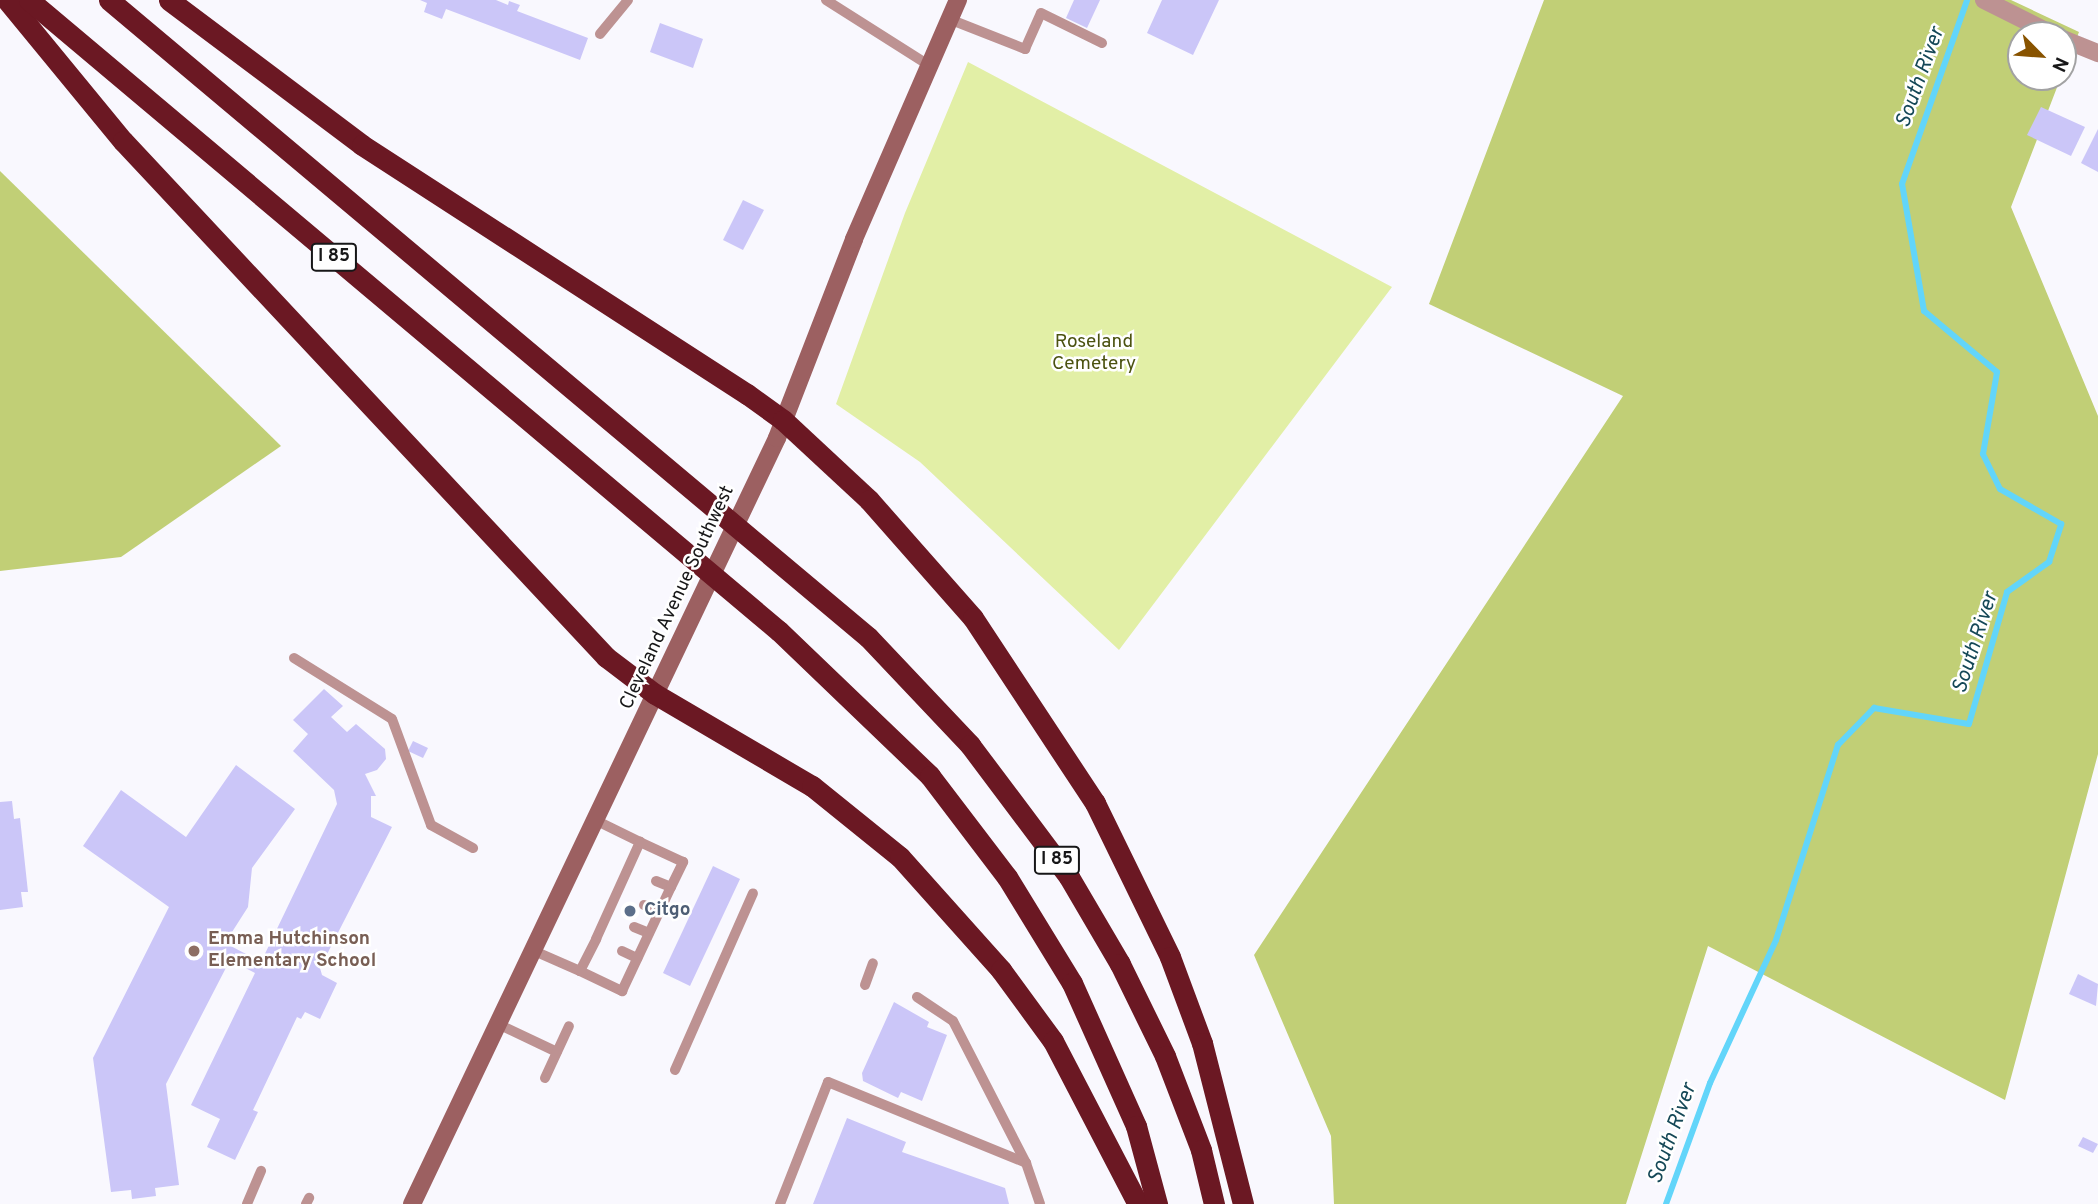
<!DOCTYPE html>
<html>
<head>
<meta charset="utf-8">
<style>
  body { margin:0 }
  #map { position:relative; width:2098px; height:1204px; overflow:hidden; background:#f9f8fe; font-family:Overpass,sans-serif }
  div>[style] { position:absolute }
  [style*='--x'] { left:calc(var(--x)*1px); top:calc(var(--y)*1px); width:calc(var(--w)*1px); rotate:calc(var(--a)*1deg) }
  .green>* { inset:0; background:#e2efa6 }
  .forest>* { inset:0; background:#c1cf76 }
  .stream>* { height:6px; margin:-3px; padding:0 3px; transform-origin:3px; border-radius:3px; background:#62d5fa }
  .building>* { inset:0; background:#cbc6f8 }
  .service>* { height:10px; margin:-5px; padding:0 5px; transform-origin:5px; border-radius:5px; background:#bd9292 }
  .minor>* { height:18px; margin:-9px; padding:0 9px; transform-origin:9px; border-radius:9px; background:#bd9292 }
  .secondary>* { height:18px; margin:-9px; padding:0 9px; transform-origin:9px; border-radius:9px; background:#9c6061 }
  .motorway>* { height:21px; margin:-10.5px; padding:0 10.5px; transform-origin:10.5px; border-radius:10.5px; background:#6b1823 }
  .dots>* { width:19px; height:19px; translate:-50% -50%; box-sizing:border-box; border:4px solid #fff; border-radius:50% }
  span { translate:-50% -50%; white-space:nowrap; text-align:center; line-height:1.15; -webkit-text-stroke:5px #fff; paint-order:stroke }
  .shield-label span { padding:2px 5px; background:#fff; border:2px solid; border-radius:5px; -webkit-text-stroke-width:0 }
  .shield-label { font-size:18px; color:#171718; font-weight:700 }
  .park-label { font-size:19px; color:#4b5210 }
  .street-label { font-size:19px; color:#171718 }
  .service-label { font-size:19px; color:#4e5e75; font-weight:700 }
  .left { translate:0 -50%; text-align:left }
  .education-label { font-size:19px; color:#785e54; font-weight:700 }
  .water-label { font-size:21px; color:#154857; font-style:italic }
  .north { position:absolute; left:2007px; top:21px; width:70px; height:70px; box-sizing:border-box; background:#fff; border:2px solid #a2a2a3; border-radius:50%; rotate:115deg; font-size:19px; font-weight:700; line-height:28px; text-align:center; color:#171718 }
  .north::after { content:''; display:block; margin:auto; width:24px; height:32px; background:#885300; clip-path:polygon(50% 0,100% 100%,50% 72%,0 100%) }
</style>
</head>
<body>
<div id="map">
  <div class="green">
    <i style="clip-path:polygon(968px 62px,1392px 287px,1119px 650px,920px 462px,836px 404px,905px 213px)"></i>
  </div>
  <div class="forest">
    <i style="clip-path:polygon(1544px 0,2011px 0,2079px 32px,2063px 73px,2063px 35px,2021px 35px,2021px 77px,2061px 77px,2011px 207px,2098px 416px,2098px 754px,2005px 1100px,1708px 946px,1626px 1204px,1334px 1204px,1331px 1136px,1254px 955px,1623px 396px,1429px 304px)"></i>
    <i style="clip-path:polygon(0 171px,281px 446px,121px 557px,0 571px)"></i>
  </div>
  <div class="stream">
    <i style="--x:1666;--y:1204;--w:129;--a:-70"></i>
    <i style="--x:1710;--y:1083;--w:157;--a:-65.2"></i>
    <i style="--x:1776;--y:940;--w:205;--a:-72.4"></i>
    <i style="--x:1838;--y:745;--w:52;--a:-45.8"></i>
    <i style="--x:1874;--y:708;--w:96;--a:9.6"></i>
    <i style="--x:1969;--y:724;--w:137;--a:-73.9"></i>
    <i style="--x:2007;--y:592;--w:52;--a:-35.5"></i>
    <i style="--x:2049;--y:562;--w:40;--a:-72"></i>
    <i style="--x:2061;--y:524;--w:70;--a:-150.2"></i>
    <i style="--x:2000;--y:489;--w:39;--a:-116"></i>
    <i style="--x:1983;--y:454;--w:83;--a:-80.3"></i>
    <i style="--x:1997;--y:372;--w:95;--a:-140.1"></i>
    <i style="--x:1924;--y:311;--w:129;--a:-99.8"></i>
    <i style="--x:1902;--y:184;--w:195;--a:-70.5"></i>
  </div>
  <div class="building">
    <i style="clip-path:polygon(420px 0,496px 0,508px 5px,509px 1px,520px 5px,517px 11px,588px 38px,580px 60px,446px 9px,442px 19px,424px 12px,427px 3px)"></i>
    <i style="clip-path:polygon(1074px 0,1100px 0,1087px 28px,1066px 18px)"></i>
    <i style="clip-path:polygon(1162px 0,1219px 0,1193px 55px,1147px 33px)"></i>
    <i style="clip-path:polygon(660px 23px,703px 39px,693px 68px,650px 52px)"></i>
    <i style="clip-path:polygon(2041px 107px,2085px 127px,2071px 156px,2027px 135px)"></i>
    <i style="clip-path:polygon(2098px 129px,2098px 172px,2081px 163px)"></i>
    <i style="clip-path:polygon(743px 200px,764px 210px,743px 250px,723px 240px)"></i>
    <i style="clip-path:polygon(324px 689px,343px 706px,331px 717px,347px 732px,356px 724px,385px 749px,386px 759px,377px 770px,365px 774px,376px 796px,371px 796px,371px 817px,392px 827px,320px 968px,322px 975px,337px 983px,320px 1019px,305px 1012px,301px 1019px,297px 1017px,253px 1110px,258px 1112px,235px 1160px,207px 1147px,220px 1119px,191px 1105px,255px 973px,230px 960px,166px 1084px,179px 1185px,155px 1188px,156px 1196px,132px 1199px,131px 1190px,111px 1192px,93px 1058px,169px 907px,83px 846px,121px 790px,186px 837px,236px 765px,295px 809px,252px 868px,248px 907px,225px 943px,261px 962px,337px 804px,334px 790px,293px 751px,308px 734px,293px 720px)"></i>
    <i style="clip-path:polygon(413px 741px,428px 748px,423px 758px,408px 751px)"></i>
    <i style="clip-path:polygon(12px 801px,14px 819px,20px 818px,28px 892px,21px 892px,23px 907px,0 910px,0 802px)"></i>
    <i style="clip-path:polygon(713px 866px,740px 879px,690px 986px,663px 973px)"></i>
    <i style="clip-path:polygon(2078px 974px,2098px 984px,2096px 1006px,2069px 994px)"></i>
    <i style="clip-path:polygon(894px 1002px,929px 1022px,927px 1027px,947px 1035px,922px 1101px,901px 1092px,898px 1098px,863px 1081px,862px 1073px)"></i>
    <i style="clip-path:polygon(847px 1118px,906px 1142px,902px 1152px,1005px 1188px,1009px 1204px,813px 1204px)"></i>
    <i style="clip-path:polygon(2083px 1137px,2098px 1144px,2093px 1153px,2078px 1146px)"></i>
  </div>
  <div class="service">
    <i style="--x:826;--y:0;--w:120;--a:32.4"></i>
    <i style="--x:949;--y:19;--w:82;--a:21.5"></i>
    <i style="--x:1025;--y:49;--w:39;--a:-66"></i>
    <i style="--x:1041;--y:13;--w:68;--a:26.2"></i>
    <i style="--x:600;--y:34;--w:44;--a:-50.5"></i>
    <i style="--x:294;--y:658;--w:115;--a:31.9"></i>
    <i style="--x:392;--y:719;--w:113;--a:69.8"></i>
    <i style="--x:431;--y:825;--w:48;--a:28.7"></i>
    <i style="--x:656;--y:881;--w:16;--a:22"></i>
    <i style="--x:644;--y:905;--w:17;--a:25"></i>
    <i style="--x:634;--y:927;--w:16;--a:22"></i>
    <i style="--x:532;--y:950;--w:52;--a:23.6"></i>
    <i style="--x:580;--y:971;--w:36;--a:-63"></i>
    <i style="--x:596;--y:939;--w:107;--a:-65.6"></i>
    <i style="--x:640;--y:842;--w:50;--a:-153.9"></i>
    <i style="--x:622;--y:951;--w:17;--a:25"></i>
    <i style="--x:580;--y:971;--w:47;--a:25.5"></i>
    <i style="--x:622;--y:991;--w:115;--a:-64.8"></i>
    <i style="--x:671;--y:887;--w:28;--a:-64"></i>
    <i style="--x:683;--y:862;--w:47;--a:-155.1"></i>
    <i style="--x:865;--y:985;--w:23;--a:-70"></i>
    <i style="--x:917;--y:997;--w:43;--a:33.7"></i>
    <i style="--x:953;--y:1021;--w:160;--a:62.8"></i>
    <i style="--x:498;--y:1024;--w:65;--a:25.4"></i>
    <i style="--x:675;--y:1070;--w:193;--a:-66.2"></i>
    <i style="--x:545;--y:1078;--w:57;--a:-65.2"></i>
    <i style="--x:247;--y:1204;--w:36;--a:-67"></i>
    <i style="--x:306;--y:1204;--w:7;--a:-63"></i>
    <i style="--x:780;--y:1204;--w:131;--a:-68.5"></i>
    <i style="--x:828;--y:1082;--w:214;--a:22.2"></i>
    <i style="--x:1026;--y:1163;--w:43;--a:71.1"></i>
  </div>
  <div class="minor">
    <i style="--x:1984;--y:0;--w:78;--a:26.6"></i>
    <i style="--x:2063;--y:39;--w:38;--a:22"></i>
  </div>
  <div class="secondary">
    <i style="--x:412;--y:1204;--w:849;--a:-64.52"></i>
    <i style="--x:777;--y:438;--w:213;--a:-68.8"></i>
    <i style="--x:854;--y:239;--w:261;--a:-66.5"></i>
  </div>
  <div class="motorway">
    <i style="--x:7;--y:0;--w:183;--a:50.6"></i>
    <i style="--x:123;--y:141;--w:707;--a:46.89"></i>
    <i style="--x:606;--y:657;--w:61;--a:37.1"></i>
    <i style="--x:655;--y:694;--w:182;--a:30.4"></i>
    <i style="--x:812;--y:786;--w:113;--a:38.9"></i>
    <i style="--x:900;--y:857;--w:152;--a:48.2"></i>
    <i style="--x:1001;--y:970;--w:88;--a:53.8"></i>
    <i style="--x:1053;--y:1041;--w:184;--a:62.5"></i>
    <i style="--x:29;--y:0;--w:980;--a:40.08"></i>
    <i style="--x:779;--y:631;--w:209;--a:43.8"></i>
    <i style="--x:930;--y:776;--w:127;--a:52.7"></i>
    <i style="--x:1007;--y:877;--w:124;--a:58.5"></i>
    <i style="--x:1072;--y:983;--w:157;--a:65.9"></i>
    <i style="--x:1136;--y:1126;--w:81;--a:74.9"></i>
    <i style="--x:109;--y:0;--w:991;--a:40.01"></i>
    <i style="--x:868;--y:637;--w:149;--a:46.6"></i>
    <i style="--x:970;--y:745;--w:165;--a:53.1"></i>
    <i style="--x:1069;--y:877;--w:101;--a:59.6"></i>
    <i style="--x:1120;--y:964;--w:102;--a:63.9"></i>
    <i style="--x:1165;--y:1056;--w:101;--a:69"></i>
    <i style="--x:1201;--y:1150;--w:56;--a:76.5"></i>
    <i style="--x:169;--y:0;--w:241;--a:36.9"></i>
    <i style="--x:362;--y:145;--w:459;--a:32.9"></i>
    <i style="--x:747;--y:394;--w:44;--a:35.8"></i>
    <i style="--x:783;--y:420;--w:117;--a:42.9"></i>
    <i style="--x:869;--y:500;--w:157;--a:48.6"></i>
    <i style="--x:973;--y:618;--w:222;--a:56.6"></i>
    <i style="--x:1095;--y:803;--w:171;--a:64"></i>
    <i style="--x:1170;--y:957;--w:92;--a:69.6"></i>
    <i style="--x:1202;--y:1043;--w:166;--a:75.7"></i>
  </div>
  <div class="dots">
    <i style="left:630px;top:911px;background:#5c6f8a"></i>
    <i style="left:194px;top:951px;background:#8d6e63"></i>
  </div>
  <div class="shield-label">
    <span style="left:334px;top:257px">I 85</span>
    <span style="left:1057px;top:860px">I 85</span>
  </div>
  <div class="park-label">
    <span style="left:1094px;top:354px">Roseland<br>Cemetery</span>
  </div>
  <div class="street-label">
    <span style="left:678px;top:598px;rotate:-65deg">Cleveland Avenue Southwest</span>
  </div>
  <div class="service-label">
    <span class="left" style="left:644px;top:911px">Citgo</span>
  </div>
  <div class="education-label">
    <span class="left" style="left:208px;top:951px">Emma Hutchinson<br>Elementary School</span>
  </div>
  <div class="water-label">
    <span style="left:1921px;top:78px;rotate:-70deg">South River</span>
    <span style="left:1976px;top:643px;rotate:-72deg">South River</span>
    <span style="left:1673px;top:1134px;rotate:-70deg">South River</span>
  </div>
  <div class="north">N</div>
</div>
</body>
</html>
